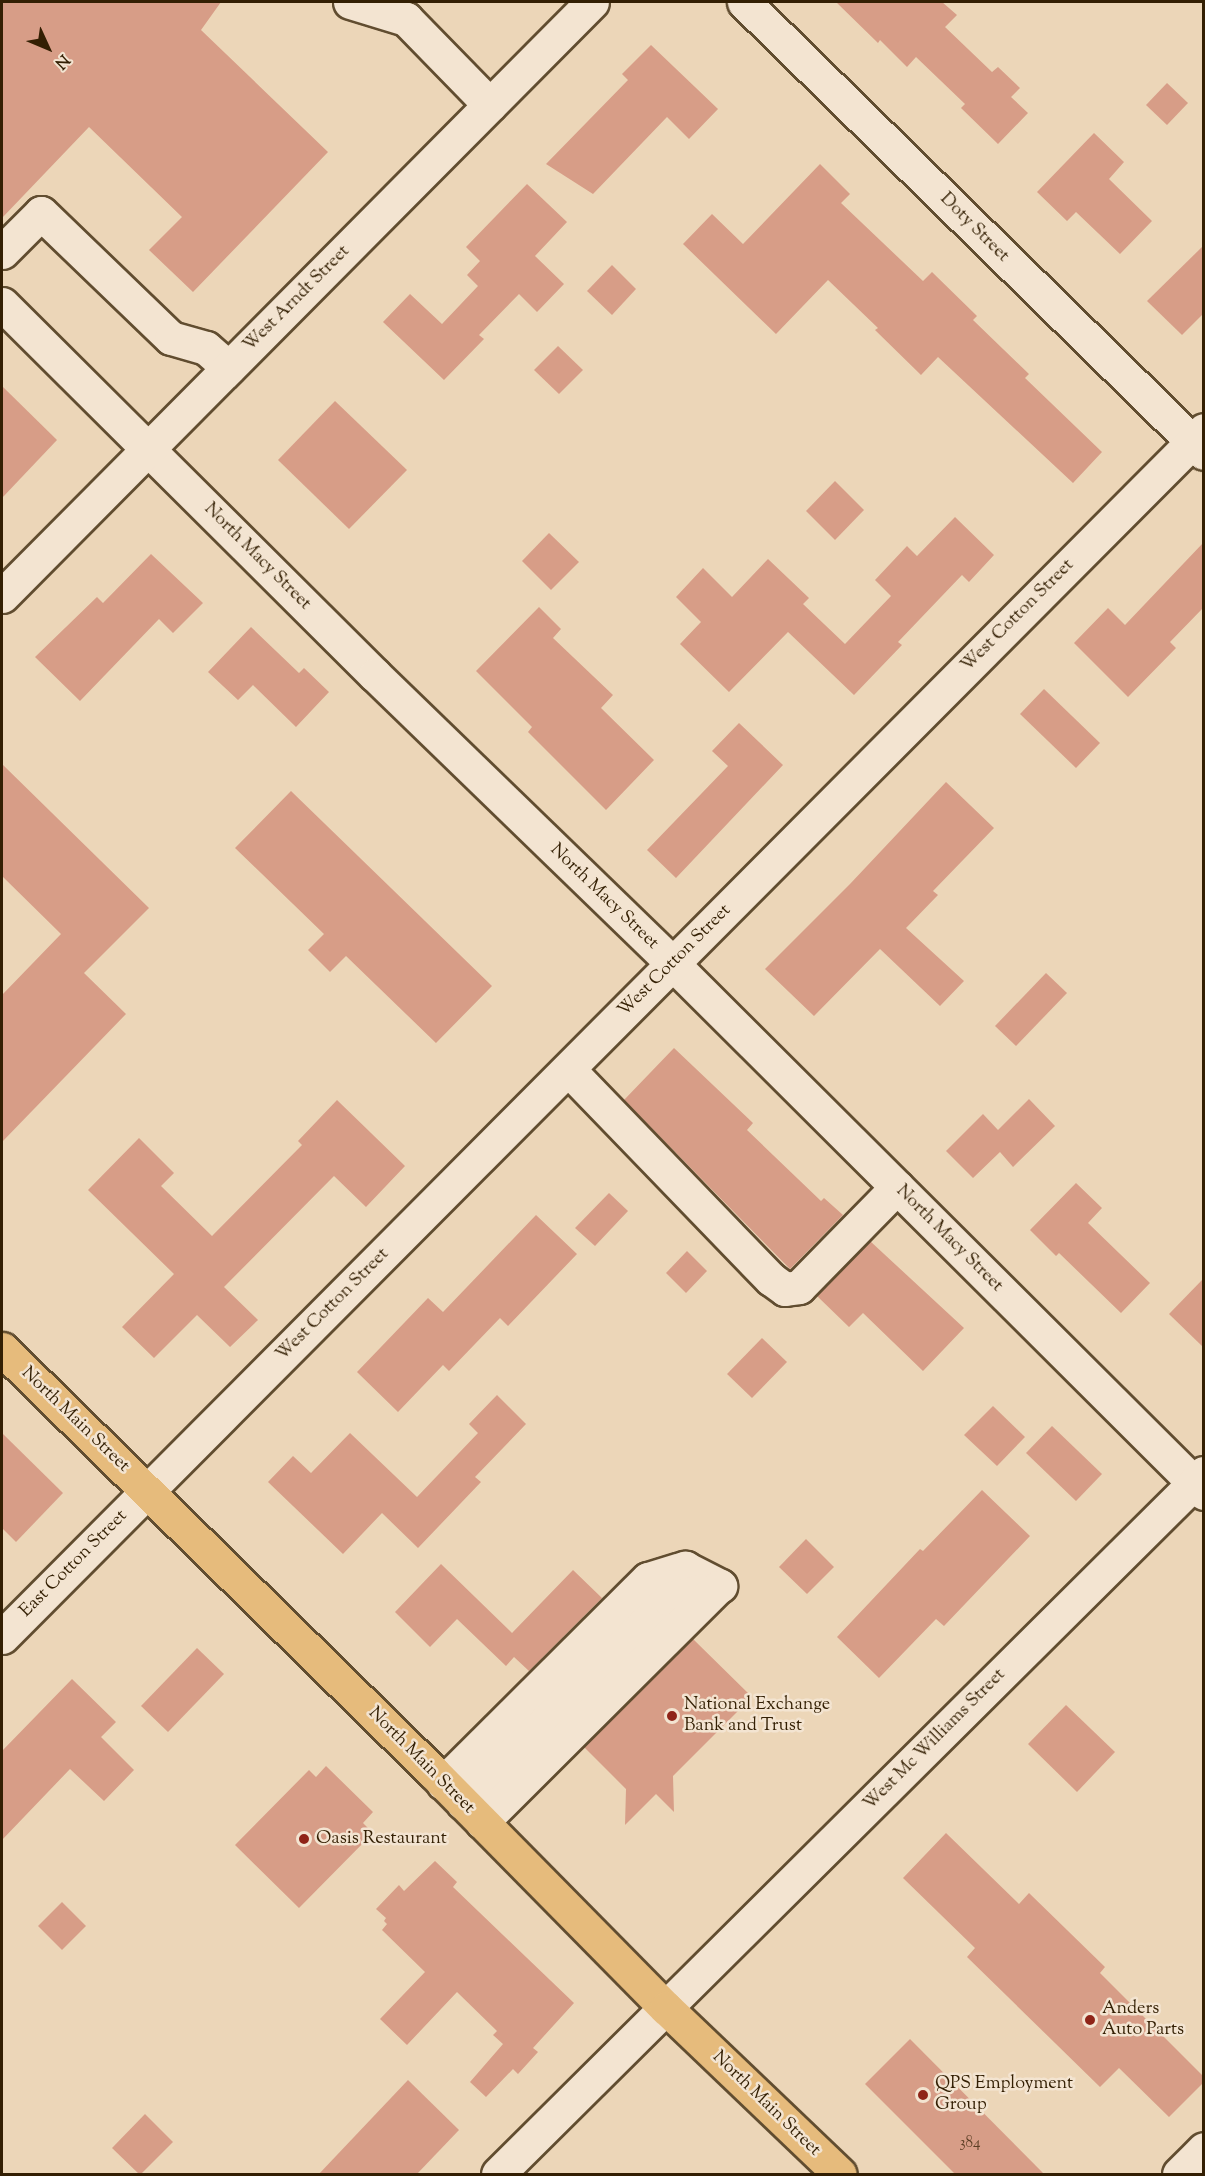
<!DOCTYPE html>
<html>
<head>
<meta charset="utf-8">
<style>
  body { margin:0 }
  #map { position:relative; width:1205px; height:2176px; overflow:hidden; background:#ecd6b8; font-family:"Sorts Mill Goudy",serif }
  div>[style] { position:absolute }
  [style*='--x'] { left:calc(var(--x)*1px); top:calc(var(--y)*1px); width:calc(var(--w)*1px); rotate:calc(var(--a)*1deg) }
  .building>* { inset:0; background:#d79d87 }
  .roads { filter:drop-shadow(2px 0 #614d30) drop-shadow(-2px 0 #614d30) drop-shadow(0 2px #614d30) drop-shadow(0 -2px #614d30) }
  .minor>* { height:33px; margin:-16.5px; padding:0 16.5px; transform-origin:16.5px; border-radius:16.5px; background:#f3e4d1 }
  .major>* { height:33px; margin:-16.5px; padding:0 16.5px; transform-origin:16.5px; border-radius:16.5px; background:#e6bb7c }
  .dots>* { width:16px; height:16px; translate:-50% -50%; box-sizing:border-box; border:3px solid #f3e4d1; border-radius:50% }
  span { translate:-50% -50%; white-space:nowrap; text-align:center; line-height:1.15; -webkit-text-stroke:5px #f3e4d1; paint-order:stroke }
  .number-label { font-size:15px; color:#5c3e24 }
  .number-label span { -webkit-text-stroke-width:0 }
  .street-label { font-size:18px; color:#331f03 }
  .poi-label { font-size:18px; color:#331f03 }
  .left { translate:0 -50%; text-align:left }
  .frame { position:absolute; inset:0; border:3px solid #331f03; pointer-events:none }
  .north { position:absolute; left:18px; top:18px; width:60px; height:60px; -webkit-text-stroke:4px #f3e4d1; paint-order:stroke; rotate:134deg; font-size:16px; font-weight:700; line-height:24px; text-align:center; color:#331f03 }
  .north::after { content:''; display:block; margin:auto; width:21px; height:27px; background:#331f03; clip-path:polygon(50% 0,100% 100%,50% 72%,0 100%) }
</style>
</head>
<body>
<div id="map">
  <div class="building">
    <i style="clip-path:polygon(2px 2px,221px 2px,201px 30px,328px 152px,193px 292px,149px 250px,182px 217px,89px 127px,2px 218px)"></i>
    <i style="clip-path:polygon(836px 2px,942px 2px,957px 15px,945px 27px,992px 72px,998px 67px,1020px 88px,1011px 97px,1028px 113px,998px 144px,961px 108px,965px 104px,916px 57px,907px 67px,880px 40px,878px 43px)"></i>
    <i style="clip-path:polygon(651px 45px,718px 109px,689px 139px,667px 117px,593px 194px,546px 164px,628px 80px,622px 74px)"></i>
    <i style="clip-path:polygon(1167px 83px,1188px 103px,1167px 125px,1146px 105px)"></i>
    <i style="clip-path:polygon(1094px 133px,1124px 162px,1109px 179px,1152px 221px,1120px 254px,1076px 212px,1067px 221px,1037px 192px)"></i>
    <i style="clip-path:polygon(820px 164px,850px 194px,841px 203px,923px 281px,932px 272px,977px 316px,973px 320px,1029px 374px,1025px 378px,1102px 452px,1073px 483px,938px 357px,921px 375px,875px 330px,878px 328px,828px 280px,776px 334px,683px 244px,712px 214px,743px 244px)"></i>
    <i style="clip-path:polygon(527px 184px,567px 222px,535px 256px,564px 284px,537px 312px,519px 294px,479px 335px,484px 339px,444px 380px,383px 322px,410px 294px,442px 324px,478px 286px,467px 275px,480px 261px,466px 247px)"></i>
    <i style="clip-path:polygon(1203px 246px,1203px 314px,1182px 335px,1147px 301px)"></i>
    <i style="clip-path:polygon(612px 265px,636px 289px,612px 315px,587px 291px)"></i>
    <i style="clip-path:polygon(558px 346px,583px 370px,559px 394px,534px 370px)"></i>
    <i style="clip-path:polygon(2px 386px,57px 440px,2px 498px)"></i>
    <i style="clip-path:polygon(335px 401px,407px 470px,349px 529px,278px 460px)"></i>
    <i style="clip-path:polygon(835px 481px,864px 510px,835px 540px,806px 511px)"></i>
    <i style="clip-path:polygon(955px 517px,994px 555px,969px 582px,962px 575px,898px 642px,902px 645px,854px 695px,788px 632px,729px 692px,680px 644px,701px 622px,676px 597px,703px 568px,732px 597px,768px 559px,809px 598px,803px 604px,845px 644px,891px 596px,875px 580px,907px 546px,917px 556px)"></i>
    <i style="clip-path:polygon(549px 533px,579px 562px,551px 590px,522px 561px)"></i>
    <i style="clip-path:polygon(1203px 543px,1203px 608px,1170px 642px,1176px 648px,1128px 697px,1074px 643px,1108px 608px,1125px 625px)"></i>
    <i style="clip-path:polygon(151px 554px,203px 603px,173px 633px,159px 619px,80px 701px,35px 657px,97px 597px,103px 603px)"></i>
    <i style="clip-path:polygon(539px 607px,561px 629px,553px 638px,613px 695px,601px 708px,654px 760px,606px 810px,528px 732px,532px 727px,476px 671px)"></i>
    <i style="clip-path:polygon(251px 627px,299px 673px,304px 668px,329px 692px,296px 727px,253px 685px,238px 700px,208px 672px)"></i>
    <i style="clip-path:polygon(1044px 689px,1100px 743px,1076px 768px,1020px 714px)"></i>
    <i style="clip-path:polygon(739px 723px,783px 765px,676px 878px,647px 850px,728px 766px,712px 751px)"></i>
    <i style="clip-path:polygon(2px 764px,149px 908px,84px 973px,126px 1014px,2px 1142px,2px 995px,61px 934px,2px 876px)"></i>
    <i style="clip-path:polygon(946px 782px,994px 828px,933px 891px,938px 895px,906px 928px,964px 981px,940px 1006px,880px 949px,814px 1016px,765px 969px,850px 884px)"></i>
    <i style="clip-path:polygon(291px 791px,492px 986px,436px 1043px,346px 956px,330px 972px,308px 950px,324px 934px,235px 848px)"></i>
    <i style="clip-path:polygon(1046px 973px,1067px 993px,1016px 1046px,995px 1026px)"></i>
    <i style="clip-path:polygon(674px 1048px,753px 1123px,747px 1130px,821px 1201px,824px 1198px,843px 1215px,790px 1269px,624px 1100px)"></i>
    <i style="clip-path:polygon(1029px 1099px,1055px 1126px,1013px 1167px,1000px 1152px,973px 1178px,946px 1151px,983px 1114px,998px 1130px)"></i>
    <i style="clip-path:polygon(337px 1100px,405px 1166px,366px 1207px,334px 1176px,224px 1287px,258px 1320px,230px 1347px,197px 1315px,154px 1358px,122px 1327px,174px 1274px,88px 1190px,139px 1138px,174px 1173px,161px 1186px,212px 1236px,302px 1145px,298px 1141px)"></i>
    <i style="clip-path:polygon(1076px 1183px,1102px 1208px,1088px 1223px,1150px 1283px,1121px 1313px,1059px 1253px,1056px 1256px,1030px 1230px)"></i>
    <i style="clip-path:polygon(609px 1193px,628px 1211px,595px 1246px,575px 1228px)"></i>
    <i style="clip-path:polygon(536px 1215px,577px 1254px,508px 1326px,500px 1318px,449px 1371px,443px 1365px,398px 1412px,357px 1372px,428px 1298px,443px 1312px)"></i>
    <i style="clip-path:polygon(870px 1241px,964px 1328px,923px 1371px,863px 1313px,849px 1327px,817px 1296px)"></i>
    <i style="clip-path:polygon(687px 1251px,707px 1271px,686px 1293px,666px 1273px)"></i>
    <i style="clip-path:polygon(1203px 1279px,1203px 1347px,1169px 1314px)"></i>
    <i style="clip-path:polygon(762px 1338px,787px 1362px,752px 1398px,727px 1374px)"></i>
    <i style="clip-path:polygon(497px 1395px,526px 1424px,475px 1477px,481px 1482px,418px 1548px,382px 1513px,343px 1554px,268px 1482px,293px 1456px,311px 1473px,350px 1433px,417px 1497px,478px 1433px,469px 1424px)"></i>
    <i style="clip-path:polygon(993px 1406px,1025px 1437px,997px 1466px,964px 1435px)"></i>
    <i style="clip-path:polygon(1052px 1426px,1102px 1474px,1076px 1501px,1026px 1453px)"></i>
    <i style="clip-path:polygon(2px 1433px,63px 1493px,16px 1542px,2px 1528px)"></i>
    <i style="clip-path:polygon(982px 1490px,1030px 1536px,944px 1626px,936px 1619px,879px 1678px,837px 1637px,920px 1549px,923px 1551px)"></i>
    <i style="clip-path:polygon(806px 1539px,834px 1567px,807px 1594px,779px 1567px)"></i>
    <i style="clip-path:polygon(441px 1564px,512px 1633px,573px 1570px,602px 1598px,529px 1671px,514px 1657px,506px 1666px,457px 1619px,430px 1647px,395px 1612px)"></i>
    <i style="clip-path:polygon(693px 1639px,752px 1697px,673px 1776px,674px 1812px,656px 1794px,625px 1825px,626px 1789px,584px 1747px)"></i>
    <i style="clip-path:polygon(197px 1648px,224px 1674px,168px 1732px,141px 1706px)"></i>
    <i style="clip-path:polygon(72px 1679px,116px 1722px,101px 1737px,134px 1770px,104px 1801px,70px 1769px,2px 1840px,2px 1751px)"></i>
    <i style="clip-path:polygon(1066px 1705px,1115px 1752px,1077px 1792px,1028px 1744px)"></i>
    <i style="clip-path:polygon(326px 1766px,373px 1812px,363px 1823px,373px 1833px,299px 1908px,235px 1845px,309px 1770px,316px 1777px)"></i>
    <i style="clip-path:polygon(946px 1833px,1019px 1904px,1029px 1893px,1105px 1967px,1100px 1973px,1203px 2076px,1203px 2083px,1169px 2117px,1119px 2068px,1100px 2087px,967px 1957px,975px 1948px,903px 1878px)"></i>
    <i style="clip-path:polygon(435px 1861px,457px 1882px,453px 1887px,574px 2003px,533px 2048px,538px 2052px,518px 2074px,513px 2069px,486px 2097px,470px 2082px,503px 2044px,493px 2035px,497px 2031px,457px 1992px,407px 2045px,380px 2019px,425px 1972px,382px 1930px,387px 1924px,384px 1921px,386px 1918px,376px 1909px,399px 1885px,404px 1891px)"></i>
    <i style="clip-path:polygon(62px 1902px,86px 1926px,62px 1950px,38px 1926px)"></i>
    <i style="clip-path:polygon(910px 2039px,1045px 2175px,956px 2175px,865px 2084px)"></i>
    <i style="clip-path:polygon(408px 2080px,459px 2130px,416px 2175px,318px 2175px)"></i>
    <i style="clip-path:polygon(145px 2114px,173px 2142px,140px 2175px,112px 2148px)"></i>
  </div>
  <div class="roads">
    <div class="minor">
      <i style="--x:350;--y:2;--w:59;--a:16.9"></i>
      <i style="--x:406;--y:19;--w:120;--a:45.7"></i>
      <i style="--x:744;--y:2;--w:644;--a:44.43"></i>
      <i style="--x:2;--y:252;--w:55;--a:-45"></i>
      <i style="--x:41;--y:213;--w:180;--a:43.9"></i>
      <i style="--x:171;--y:338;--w:36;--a:16"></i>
      <i style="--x:206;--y:348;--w:30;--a:41"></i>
      <i style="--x:2;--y:304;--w:526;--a:44.85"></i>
      <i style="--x:375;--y:675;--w:414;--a:44.1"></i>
      <i style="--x:672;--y:963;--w:751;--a:44.89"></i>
      <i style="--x:2;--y:596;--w:837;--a:-45.19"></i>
      <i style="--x:568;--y:1069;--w:292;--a:46"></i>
      <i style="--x:771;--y:1279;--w:17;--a:36"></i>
      <i style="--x:785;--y:1289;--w:14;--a:-8"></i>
      <i style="--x:799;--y:1287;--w:140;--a:-45.6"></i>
      <i style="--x:2;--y:1637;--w:1703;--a:-45.12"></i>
      <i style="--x:443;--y:1783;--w:289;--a:-44.9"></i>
      <i style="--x:648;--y:1579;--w:39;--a:-17"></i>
      <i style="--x:685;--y:1568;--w:39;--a:27"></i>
      <i style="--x:463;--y:1803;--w:290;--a:-44.7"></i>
      <i style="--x:669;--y:1599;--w:53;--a:-14.3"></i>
      <i style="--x:482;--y:1822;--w:333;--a:-44.9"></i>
      <i style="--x:498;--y:2174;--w:995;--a:-44.8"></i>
      <i style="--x:1179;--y:2174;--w:35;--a:-45"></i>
    </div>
    <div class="major">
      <i style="--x:2;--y:1349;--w:604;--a:44.46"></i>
      <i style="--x:433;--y:1772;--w:332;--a:45.4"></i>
      <i style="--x:666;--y:2008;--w:240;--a:43.7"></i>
    </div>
  </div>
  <div class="dots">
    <i style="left:672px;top:1716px;background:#8f2418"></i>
    <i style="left:304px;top:1839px;background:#8f2418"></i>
    <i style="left:1090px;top:2020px;background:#8f2418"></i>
    <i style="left:923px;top:2095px;background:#8f2418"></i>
  </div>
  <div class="number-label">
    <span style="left:970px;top:2144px">384</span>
  </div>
  <div class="street-label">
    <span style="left:974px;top:228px;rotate:45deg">Doty Street</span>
    <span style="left:297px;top:299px;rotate:-45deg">West Arndt Street</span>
    <span style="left:257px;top:557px;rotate:45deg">North Macy Street</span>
    <span style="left:1018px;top:616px;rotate:-45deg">West Cotton Street</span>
    <span style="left:604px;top:897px;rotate:44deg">North Macy Street</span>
    <span style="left:675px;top:961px;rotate:-45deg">West Cotton Street</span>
    <span style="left:949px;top:1239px;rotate:45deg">North Macy Street</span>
    <span style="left:333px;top:1305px;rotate:-45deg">West Cotton Street</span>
    <span style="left:75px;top:1420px;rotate:44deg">North Main Street</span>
    <span style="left:74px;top:1564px;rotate:-45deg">East Cotton Street</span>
    <span style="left:935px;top:1740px;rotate:-45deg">West Mc Williams Street</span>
    <span style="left:421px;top:1761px;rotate:45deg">North Main Street</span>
    <span style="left:766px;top:2104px;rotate:44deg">North Main Street</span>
  </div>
  <div class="poi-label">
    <span class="left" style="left:684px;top:1716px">National Exchange<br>Bank and Trust</span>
    <span class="left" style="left:316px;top:1839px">Oasis Restaurant</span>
    <span class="left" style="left:1102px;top:2020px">Anders<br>Auto Parts</span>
    <span class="left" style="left:935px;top:2095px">QPS Employment<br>Group</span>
  </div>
  <div class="frame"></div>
  <div class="north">N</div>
</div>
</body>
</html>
